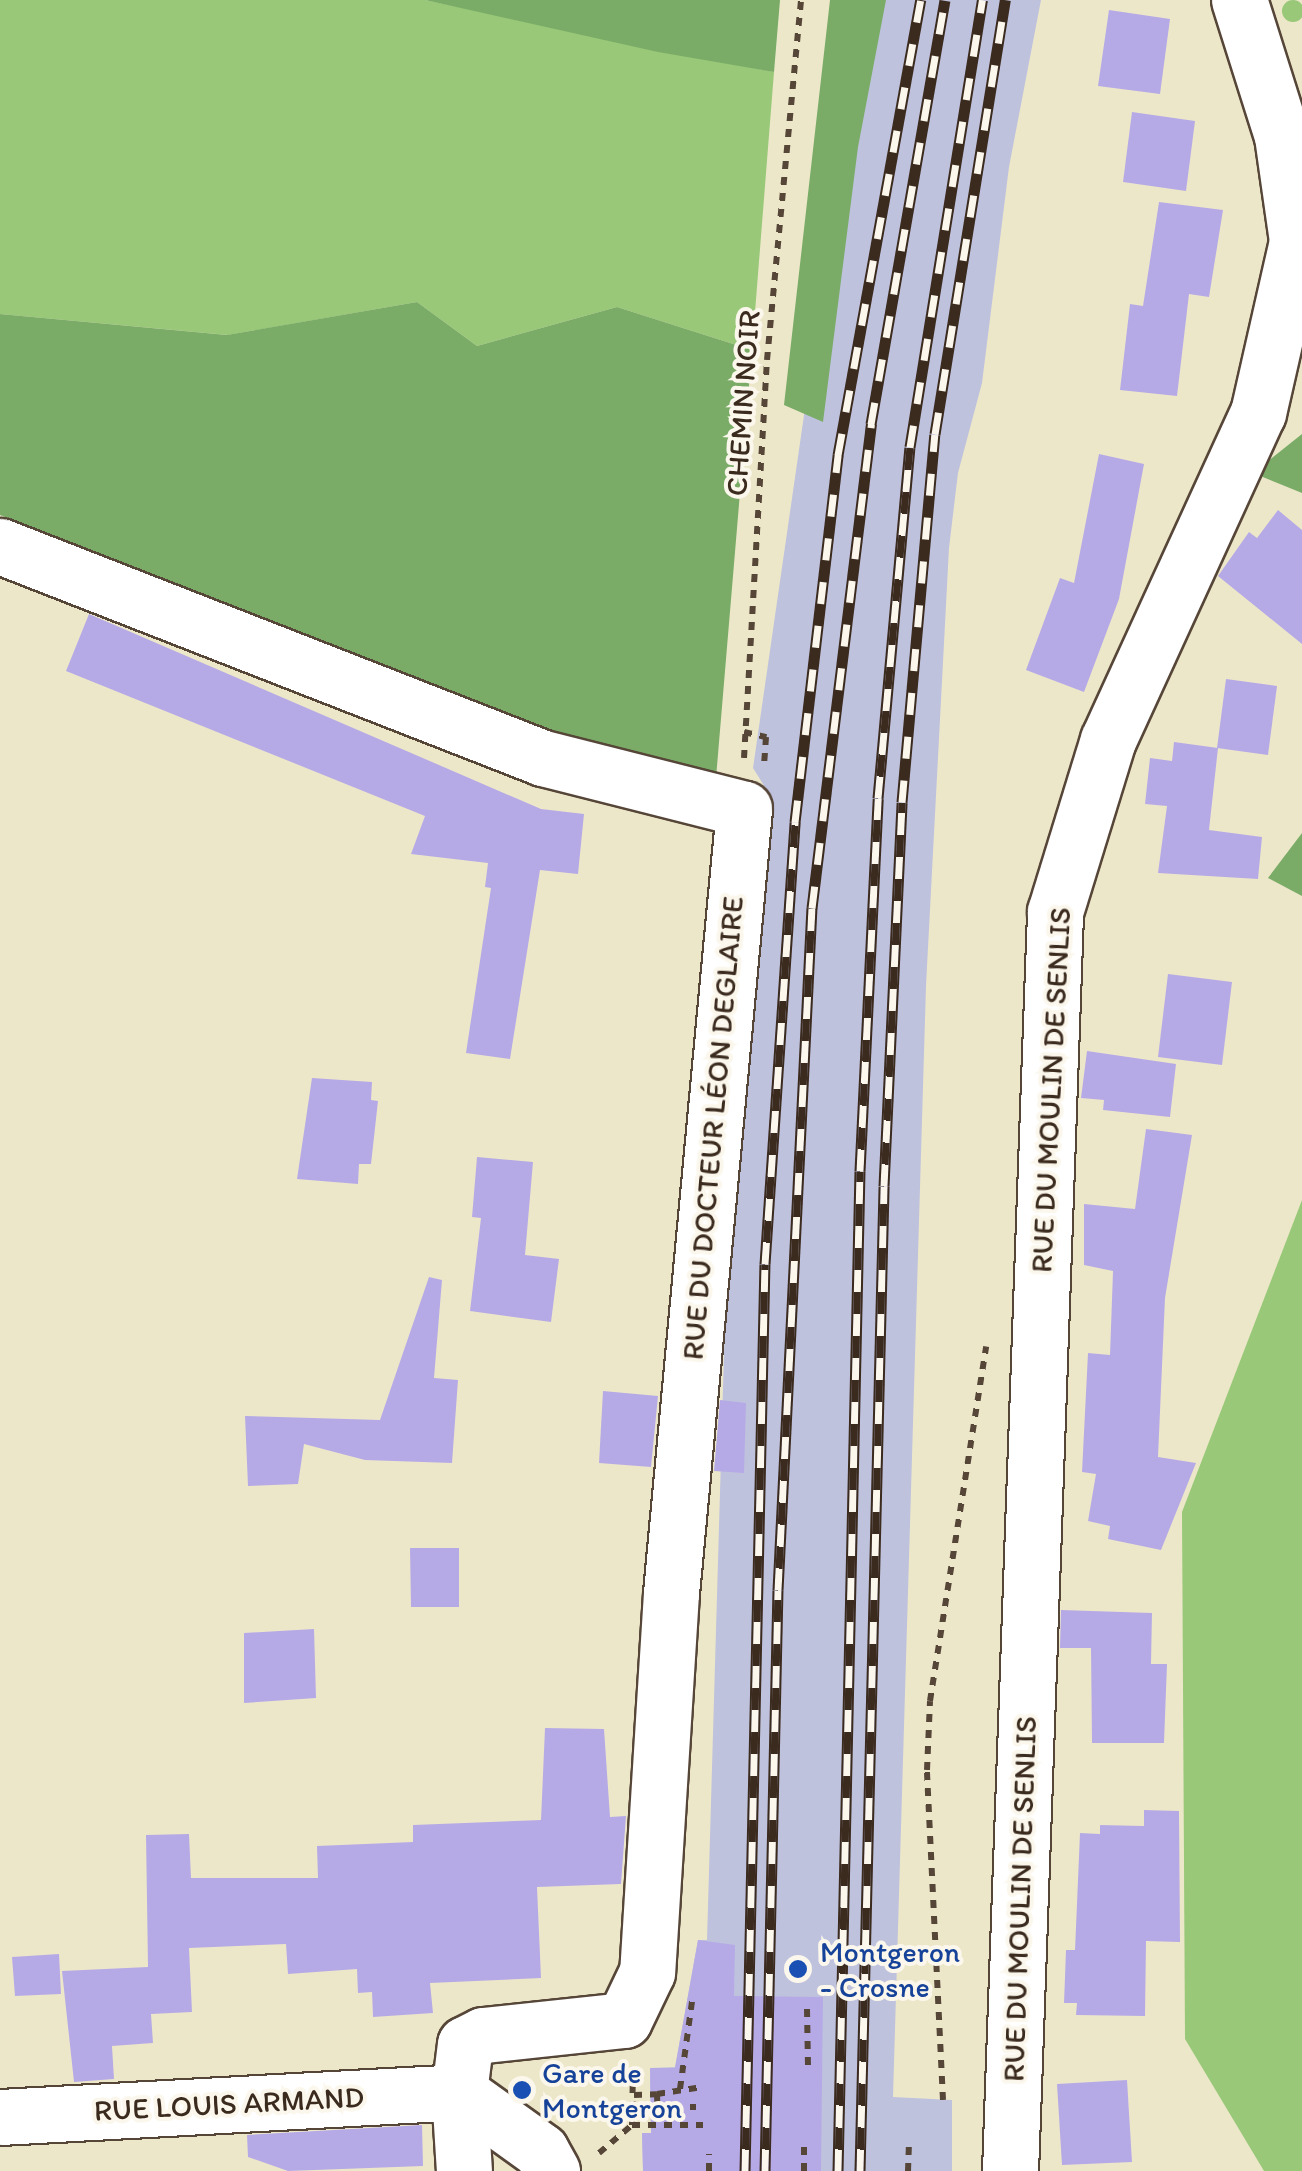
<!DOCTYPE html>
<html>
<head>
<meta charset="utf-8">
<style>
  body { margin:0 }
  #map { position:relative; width:1302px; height:2171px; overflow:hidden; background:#ede7ca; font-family:Itim,sans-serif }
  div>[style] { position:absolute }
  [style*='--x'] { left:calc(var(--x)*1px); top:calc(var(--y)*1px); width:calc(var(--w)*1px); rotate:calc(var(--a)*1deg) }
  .industrial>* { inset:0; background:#bfc2dd }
  .green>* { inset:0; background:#98c878 }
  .round { border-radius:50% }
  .forest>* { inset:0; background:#7aac68 }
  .building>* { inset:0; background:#b6aae6 }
  .path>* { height:6px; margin-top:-3px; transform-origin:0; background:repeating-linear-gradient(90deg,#564638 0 8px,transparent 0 16px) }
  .roads { filter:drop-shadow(2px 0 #564638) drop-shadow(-2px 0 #564638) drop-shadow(0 2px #564638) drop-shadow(0 -2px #564638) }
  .minor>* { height:55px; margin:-27.5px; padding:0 27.5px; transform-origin:27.5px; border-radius:27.5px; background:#fff }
  .rail>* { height:11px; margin-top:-5.5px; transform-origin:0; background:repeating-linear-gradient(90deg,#fbf7ec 0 22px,#3b2a1e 0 44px); box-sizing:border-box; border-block:2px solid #3b2a1e }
  .dots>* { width:28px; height:28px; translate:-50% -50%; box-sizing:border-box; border:5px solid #fbf7ec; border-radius:50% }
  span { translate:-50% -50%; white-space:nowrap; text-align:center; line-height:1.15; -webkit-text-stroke:8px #fbf7ec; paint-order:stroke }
  .street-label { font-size:30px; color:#3b2a1e }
  .transit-label { font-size:30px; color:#164399 }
  .left { translate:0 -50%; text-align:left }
</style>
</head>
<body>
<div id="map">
  <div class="industrial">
    <i style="clip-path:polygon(864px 0,1041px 0,1009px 167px,982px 383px,958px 473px,949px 548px,926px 986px,893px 2097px,952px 2100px,952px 2171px,643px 2171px,642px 2133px,651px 2133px,650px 2068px,675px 2067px,698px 1940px,707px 1940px,726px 1285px,770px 795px,753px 768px)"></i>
  </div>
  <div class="green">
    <i class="round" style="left:1282px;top:0;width:22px;height:22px"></i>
    <i style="clip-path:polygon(0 0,425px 0,774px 72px,752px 350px,617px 307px,477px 346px,417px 302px,228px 335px,0 314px)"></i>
    <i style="clip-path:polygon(1302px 1200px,1302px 2171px,1264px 2171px,1185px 2039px,1182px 1512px)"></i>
  </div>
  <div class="forest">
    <i style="clip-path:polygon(425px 0,780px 0,774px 72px,658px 52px)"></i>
    <i style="clip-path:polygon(830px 0,886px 0,858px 147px,823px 422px,784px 405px)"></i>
    <i style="clip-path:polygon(417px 302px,477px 346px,617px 307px,752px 350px,716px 778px,563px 739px,0 515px,0 314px,227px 335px)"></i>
    <i style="clip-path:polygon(1302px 434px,1302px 493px,1253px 473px)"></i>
    <i style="clip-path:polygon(1302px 833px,1302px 896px,1268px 878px)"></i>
  </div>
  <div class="building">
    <i style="clip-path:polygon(1109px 10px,1170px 19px,1160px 94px,1098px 86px)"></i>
    <i style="clip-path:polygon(1132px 112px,1195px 121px,1186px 191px,1123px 182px)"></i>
    <i style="clip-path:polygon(1159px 202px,1223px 210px,1209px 297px,1189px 294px,1177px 396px,1120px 390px,1130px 304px,1143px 306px)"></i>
    <i style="clip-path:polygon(1099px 454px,1144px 464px,1119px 599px,1084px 692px,1026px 670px,1060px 578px,1074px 583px)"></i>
    <i style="clip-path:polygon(1278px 510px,1302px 530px,1302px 644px,1218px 576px,1249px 532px,1257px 538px)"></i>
    <i style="clip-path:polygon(89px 614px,541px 809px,584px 814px,578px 874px,540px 870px,510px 1059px,466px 1053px,491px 888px,485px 887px,488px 863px,411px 854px,425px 816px,66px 671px)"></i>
    <i style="clip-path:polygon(1226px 679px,1277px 686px,1268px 755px,1217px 748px)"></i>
    <i style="clip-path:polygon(1174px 742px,1218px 748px,1209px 830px,1262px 837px,1258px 879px,1158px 873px,1167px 806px,1145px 804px,1150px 758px,1172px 761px)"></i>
    <i style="clip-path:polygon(1168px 974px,1232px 982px,1222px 1065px,1158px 1057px)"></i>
    <i style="clip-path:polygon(1087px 1051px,1176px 1064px,1170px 1117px,1103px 1110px,1104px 1100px,1081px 1098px)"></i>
    <i style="clip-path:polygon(312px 1078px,372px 1082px,371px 1100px,378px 1101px,371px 1164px,359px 1164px,358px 1184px,297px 1179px)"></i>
    <i style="clip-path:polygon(1146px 1129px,1192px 1135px,1165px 1298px,1158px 1457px,1196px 1463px,1161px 1550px,1108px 1539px,1110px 1526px,1088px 1521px,1096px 1474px,1082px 1472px,1088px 1353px,1110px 1355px,1113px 1271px,1084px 1265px,1084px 1204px,1135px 1209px)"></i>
    <i style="clip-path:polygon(477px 1157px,533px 1162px,525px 1255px,559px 1259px,551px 1322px,470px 1311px,481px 1218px,472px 1217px)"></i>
    <i style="clip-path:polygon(429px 1277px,442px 1280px,434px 1378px,458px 1380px,452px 1463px,365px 1460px,304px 1444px,298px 1484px,248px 1486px,245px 1416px,380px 1420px)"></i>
    <i style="clip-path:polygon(603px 1391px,658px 1396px,651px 1467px,599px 1463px)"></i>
    <i style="clip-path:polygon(720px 1400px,746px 1403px,744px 1473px,714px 1471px)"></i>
    <i style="clip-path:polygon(410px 1548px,459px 1548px,459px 1607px,411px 1607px)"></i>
    <i style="clip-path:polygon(1061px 1610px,1152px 1613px,1151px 1664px,1167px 1664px,1164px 1743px,1092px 1743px,1091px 1648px,1060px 1648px)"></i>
    <i style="clip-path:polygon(314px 1629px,316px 1698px,244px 1703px,244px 1633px)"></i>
    <i style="clip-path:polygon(545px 1728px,604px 1729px,610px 1817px,626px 1816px,621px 1884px,537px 1887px,541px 1978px,430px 1983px,433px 2013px,373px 2017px,372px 1992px,358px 1993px,357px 1969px,288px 1974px,286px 1944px,189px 1948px,192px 2012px,151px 2014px,153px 2043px,112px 2046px,114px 2079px,74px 2082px,62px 1971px,148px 1967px,146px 1835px,189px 1834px,191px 1878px,318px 1878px,317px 1846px,413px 1842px,413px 1825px,541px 1820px)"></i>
    <i style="clip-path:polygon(1144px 1810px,1179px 1811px,1180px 1942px,1146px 1941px,1145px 2016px,1076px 2015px,1077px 2003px,1064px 2003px,1066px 1950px,1075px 1950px,1080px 1833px,1100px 1834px,1100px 1825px,1144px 1826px)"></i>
    <i style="clip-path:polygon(698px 1940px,735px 1945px,734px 1996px,823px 1997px,821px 2171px,643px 2171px,642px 2133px,651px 2133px,650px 2068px,675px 2068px)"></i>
    <i style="clip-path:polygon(59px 1954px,61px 1994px,15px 1996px,12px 1957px)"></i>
    <i style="clip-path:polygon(1127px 2080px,1132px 2162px,1062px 2165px,1057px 2084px)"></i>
    <i style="clip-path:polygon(422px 2125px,423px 2166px,288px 2171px,248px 2157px,247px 2135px)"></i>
  </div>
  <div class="path">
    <i style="--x:744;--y:732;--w:23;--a:13"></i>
    <i style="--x:766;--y:737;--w:26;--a:94"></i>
    <i style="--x:744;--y:758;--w:399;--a:-86.7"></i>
    <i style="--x:767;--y:360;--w:362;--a:-84.6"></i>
    <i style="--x:807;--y:2009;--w:58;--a:89"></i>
    <i style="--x:680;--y:2089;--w:89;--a:-82.2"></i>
    <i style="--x:657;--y:2094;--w:46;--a:-8.8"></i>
    <i style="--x:634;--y:2095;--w:23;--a:-2"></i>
    <i style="--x:657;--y:2094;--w:31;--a:88"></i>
    <i style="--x:943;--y:2100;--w:330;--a:-92.8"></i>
    <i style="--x:927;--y:1770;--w:69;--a:-87.5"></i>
    <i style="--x:930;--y:1701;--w:359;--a:-81"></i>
    <i style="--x:658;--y:2107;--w:38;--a:0"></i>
    <i style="--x:632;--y:2125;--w:58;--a:-89"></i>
    <i style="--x:599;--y:2153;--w:43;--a:-40.3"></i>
    <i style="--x:632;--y:2125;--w:71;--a:0"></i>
    <i style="--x:709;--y:2171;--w:17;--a:-90"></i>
    <i style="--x:804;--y:2171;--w:32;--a:-90"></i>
    <i style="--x:908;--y:2171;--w:27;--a:-88"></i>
  </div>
  <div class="roads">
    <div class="minor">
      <i style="--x:0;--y:546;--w:583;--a:21.33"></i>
      <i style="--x:543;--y:758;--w:207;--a:14.2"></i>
      <i style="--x:744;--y:809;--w:787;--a:95.32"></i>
      <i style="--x:671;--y:1593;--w:380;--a:93.6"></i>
      <i style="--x:647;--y:1972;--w:53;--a:115.6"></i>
      <i style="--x:624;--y:2020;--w:142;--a:173.9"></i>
      <i style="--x:483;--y:2035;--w:20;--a:153"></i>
      <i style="--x:465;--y:2044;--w:48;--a:97.1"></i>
      <i style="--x:459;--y:2092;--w:79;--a:86.4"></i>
      <i style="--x:459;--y:2092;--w:101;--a:35.7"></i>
      <i style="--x:541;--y:2151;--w:23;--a:61"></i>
      <i style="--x:0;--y:2117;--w:460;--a:-3.1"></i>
      <i style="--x:1010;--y:2171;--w:1260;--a:-87.95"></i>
      <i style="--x:1055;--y:912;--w:180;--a:-72.9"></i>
      <i style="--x:1108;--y:740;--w:360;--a:-65.4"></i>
      <i style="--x:1258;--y:413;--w:176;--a:-77.2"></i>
      <i style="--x:1297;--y:241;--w:106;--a:-98.1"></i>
      <i style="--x:1282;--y:136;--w:143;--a:-107.5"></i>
    </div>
  </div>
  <div class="rail">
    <i style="--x:745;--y:2171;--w:907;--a:-88.74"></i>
    <i style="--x:765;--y:1264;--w:443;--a:-86.1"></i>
    <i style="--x:795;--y:822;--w:370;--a:-83.3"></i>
    <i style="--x:838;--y:455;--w:463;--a:-79.7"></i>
    <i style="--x:765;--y:2171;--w:581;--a:-88.72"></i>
    <i style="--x:778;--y:1590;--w:683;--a:-87.15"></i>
    <i style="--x:812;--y:908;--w:488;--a:-83"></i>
    <i style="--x:871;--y:424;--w:430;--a:-80.1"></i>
    <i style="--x:838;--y:2171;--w:1000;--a:-88.74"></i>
    <i style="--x:860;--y:1171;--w:373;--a:-87.2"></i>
    <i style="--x:878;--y:798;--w:352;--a:-84.8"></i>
    <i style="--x:910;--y:447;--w:453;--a:-80.8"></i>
    <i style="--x:860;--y:2171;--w:985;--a:-88.6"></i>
    <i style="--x:884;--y:1186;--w:384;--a:-87.3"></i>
    <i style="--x:902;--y:802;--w:369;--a:-84.9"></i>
    <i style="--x:935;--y:434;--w:440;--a:-80.8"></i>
  </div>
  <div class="dots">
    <i style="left:798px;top:1969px;background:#1a4fb4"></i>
    <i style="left:522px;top:2090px;background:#1a4fb4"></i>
  </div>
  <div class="street-label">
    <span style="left:743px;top:403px;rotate:-86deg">CHEMIN NOIR</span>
    <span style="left:1051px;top:1090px;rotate:-87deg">RUE DU MOULIN DE SENLIS</span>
    <span style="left:713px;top:1128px;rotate:-85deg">RUE DU DOCTEUR LÉON DEGLAIRE</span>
    <span style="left:1020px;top:1899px;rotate:-88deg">RUE DU MOULIN DE SENLIS</span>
    <span style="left:229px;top:2104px;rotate:-3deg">RUE LOUIS ARMAND</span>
  </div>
  <div class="transit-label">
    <span class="left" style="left:820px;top:1969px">Montgeron<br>- Crosne</span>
    <span class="left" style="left:542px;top:2090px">Gare de<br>Montgeron</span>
  </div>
</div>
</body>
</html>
